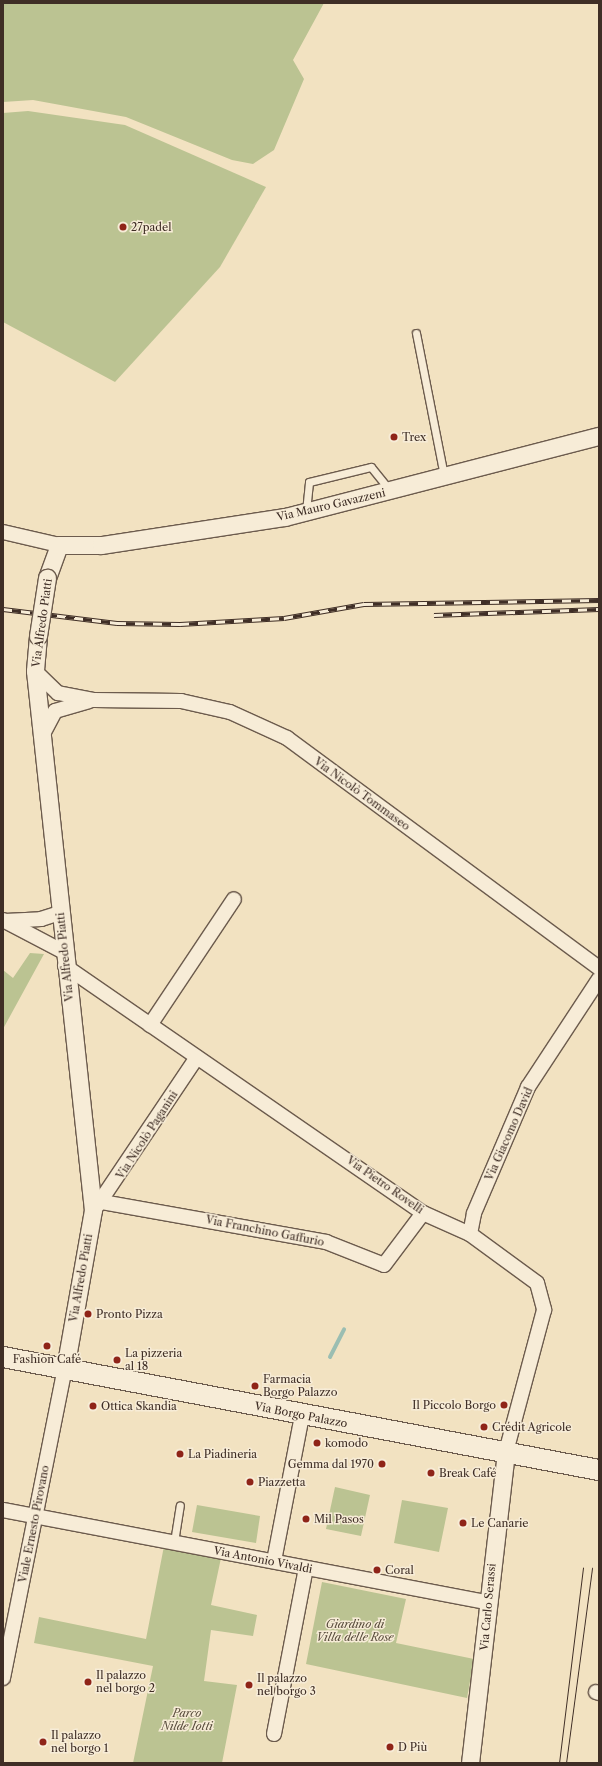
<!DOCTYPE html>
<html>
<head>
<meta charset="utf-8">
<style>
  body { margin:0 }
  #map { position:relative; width:602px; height:1766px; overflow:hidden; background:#f2e2c1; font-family:"Libre Caslon Text",serif }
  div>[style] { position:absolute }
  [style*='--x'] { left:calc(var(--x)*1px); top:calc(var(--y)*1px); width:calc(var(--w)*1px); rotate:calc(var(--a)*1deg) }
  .green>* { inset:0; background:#bbc392 }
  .stream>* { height:4px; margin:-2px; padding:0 2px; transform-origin:2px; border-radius:2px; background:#9bbeb2 }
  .roads { filter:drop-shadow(1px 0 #6c5b4d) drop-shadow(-1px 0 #6c5b4d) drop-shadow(0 1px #6c5b4d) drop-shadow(0 -1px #6c5b4d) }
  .service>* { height:7px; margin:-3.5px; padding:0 3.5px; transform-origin:3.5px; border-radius:3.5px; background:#f7ecd7 }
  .minor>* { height:14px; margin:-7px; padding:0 7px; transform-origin:7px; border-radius:7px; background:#f7ecd7 }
  .tertiary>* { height:17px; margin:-8.5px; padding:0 8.5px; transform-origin:8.5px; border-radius:8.5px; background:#f7ecd7 }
  .secondary>* { height:20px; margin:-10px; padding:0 10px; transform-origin:10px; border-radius:10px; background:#f7ecd7 }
  .tram>* { height:1px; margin:-0.5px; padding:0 0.5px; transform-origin:0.5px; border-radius:0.5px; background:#3f2e26 }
  .rail>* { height:4.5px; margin-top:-2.25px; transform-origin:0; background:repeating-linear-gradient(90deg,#f7ecd7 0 9px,#3f2e26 0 18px); box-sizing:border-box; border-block:1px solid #3f2e26 }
  .bridges { filter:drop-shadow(1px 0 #6c5b4d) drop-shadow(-1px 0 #6c5b4d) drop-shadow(0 1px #6c5b4d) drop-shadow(0 -1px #6c5b4d) }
  .tertiary-bridge>* { height:17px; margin:-8.5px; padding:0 8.5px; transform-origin:8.5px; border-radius:8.5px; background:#f7ecd7 }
  .dots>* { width:11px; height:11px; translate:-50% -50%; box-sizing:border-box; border:2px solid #f7ecd7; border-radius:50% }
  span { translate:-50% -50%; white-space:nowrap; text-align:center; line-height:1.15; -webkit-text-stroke:3px #f7ecd7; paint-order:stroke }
  .poi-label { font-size:11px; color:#3f2e26 }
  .left { translate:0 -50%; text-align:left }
  .right { translate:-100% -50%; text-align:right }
  .street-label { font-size:11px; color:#3f2e26 }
  .park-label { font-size:11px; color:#584c3c; font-style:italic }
  .frame { position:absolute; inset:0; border:4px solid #3f2e26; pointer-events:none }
</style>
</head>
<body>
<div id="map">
  <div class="green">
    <i style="clip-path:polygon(3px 3px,324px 3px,293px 60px,304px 79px,274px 150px,253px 164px,232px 160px,126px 117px,33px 100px,3px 102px)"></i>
    <i style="clip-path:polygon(28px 111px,125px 125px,266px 187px,220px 267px,115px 382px,3px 322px,3px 113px)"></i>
    <i style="clip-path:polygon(30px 953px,44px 954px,3px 1029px,3px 970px,13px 978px)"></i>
    <i style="clip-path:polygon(335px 1487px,370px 1495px,361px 1536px,326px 1529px)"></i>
    <i style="clip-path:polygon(402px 1500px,448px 1508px,439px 1552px,394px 1543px)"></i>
    <i style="clip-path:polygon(197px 1505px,260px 1516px,256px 1543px,192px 1532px)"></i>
    <i style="clip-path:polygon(164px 1546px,221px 1558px,211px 1605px,257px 1615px,253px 1636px,211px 1630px,204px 1681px,237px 1685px,222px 1763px,133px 1763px,153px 1666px,34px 1643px,39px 1617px,146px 1639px)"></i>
    <i style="clip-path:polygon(322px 1582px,406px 1599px,396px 1643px,474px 1659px,467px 1698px,306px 1664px)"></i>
  </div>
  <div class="stream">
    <i style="--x:330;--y:1357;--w:31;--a:-63"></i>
  </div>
  <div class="roads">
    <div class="service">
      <i style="--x:416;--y:333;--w:146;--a:78.9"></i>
      <i style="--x:306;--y:511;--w:29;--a:-84"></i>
      <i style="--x:309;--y:482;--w:64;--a:-13.6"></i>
      <i style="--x:371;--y:467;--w:28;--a:51"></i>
      <i style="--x:174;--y:1542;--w:37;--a:-81"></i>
    </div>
    <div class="minor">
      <i style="--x:3;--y:532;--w:57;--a:13.1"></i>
      <i style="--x:35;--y:671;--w:32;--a:44"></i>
      <i style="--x:58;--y:693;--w:37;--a:11"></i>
      <i style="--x:94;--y:700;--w:87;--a:0.7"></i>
      <i style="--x:181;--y:701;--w:50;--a:12.7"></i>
      <i style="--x:230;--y:712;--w:63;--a:24.5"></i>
      <i style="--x:287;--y:738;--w:388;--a:36.4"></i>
      <i style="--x:43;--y:734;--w:26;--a:-62"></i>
      <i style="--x:55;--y:711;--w:35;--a:-16"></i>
      <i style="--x:3;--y:920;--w:69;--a:27.7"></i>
      <i style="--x:5;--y:921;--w:36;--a:-3"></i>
      <i style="--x:41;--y:919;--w:20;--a:-18"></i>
      <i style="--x:65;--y:966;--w:435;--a:34.6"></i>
      <i style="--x:423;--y:1213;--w:51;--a:24.1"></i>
      <i style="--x:470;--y:1234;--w:83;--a:36.2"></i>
      <i style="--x:537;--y:1283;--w:28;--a:75"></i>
      <i style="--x:544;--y:1310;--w:147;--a:105"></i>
      <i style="--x:150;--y:1025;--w:151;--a:-56.3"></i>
      <i style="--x:102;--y:1202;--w:228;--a:10.1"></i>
      <i style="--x:326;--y:1242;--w:62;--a:21.6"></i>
      <i style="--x:384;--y:1265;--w:65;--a:-53.1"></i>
      <i style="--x:97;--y:1206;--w:179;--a:-56.1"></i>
      <i style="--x:470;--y:1234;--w:21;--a:-79"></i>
      <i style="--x:474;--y:1213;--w:137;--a:-66.8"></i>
      <i style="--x:528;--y:1087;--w:129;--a:-56.7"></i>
      <i style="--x:3;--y:1510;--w:496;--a:10.8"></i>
      <i style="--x:274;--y:1561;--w:149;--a:-79.1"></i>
      <i style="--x:3;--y:1678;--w:315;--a:-78.7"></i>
      <i style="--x:596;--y:1692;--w:3;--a:18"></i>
      <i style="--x:274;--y:1734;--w:169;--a:-79.1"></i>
    </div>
    <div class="tertiary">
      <i style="--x:47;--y:578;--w:35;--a:-70"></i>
      <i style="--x:59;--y:545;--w:42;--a:0"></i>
      <i style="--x:101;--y:545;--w:186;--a:-8.7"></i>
      <i style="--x:285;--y:517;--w:324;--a:-14.5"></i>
      <i style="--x:38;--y:636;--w:35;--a:95"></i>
      <i style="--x:35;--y:671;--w:542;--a:83.86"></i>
      <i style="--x:93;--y:1210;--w:161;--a:100"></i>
      <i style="--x:470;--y:1763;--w:313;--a:-83.4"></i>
    </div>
    <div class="secondary">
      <i style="--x:3;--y:1357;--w:607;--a:10.74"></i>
    </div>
  </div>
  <div class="tram">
    <i style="--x:559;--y:1763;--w:197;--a:-83"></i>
    <i style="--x:566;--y:1763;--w:197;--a:-82.4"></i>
  </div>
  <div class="rail">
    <i style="--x:3;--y:609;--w:115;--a:7"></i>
    <i style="--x:117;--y:623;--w:63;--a:0.9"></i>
    <i style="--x:180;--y:624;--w:104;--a:-3.3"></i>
    <i style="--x:284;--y:618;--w:81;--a:-9.9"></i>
    <i style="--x:364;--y:604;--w:235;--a:-1"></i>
    <i style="--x:434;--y:615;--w:165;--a:-2.1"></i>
  </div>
  <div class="bridges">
    <div class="tertiary-bridge">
      <i style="--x:38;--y:636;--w:59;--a:-81.2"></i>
    </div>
  </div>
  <div class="dots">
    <i style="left:123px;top:227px;background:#8f2418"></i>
    <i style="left:394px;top:437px;background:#8f2418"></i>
    <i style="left:88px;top:1314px;background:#8f2418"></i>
    <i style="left:47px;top:1346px;background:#8f2418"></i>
    <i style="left:117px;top:1360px;background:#8f2418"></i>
    <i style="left:255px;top:1386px;background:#8f2418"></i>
    <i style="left:504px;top:1405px;background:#8f2418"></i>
    <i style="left:93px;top:1406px;background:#8f2418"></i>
    <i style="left:484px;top:1427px;background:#8f2418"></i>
    <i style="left:317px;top:1443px;background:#8f2418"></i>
    <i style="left:180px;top:1454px;background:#8f2418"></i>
    <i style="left:382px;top:1464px;background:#8f2418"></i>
    <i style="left:431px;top:1473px;background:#8f2418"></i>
    <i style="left:250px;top:1482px;background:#8f2418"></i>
    <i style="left:306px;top:1519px;background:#8f2418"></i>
    <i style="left:463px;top:1523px;background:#8f2418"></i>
    <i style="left:377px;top:1570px;background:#8f2418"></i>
    <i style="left:88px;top:1682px;background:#8f2418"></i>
    <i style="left:249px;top:1685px;background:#8f2418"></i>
    <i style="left:43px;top:1742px;background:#8f2418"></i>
    <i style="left:390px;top:1747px;background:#8f2418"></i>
  </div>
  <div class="poi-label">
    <span class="left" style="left:131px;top:227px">27padel</span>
    <span class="left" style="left:402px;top:437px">Trex</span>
    <span class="left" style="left:96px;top:1314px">Pronto Pizza</span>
    <span class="left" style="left:125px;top:1360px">La pizzeria<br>al 18</span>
    <span style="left:47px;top:1359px">Fashion Café</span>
    <span class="left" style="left:263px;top:1386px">Farmacia<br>Borgo Palazzo</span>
    <span class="right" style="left:496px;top:1405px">Il Piccolo Borgo</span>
    <span class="left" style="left:101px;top:1406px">Ottica Skandia</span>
    <span class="left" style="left:492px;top:1427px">Crédit Agricole</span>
    <span class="left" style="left:325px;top:1443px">komodo</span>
    <span class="left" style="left:188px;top:1454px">La Piadineria</span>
    <span class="right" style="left:374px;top:1464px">Gemma dal 1970</span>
    <span class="left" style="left:439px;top:1473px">Break Café</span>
    <span class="left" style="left:258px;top:1482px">Piazzetta</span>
    <span class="left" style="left:314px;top:1519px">Mil Pasos</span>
    <span class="left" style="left:471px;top:1523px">Le Canarie</span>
    <span class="left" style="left:385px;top:1570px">Coral</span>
    <span class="left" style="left:96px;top:1682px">Il palazzo<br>nel borgo 2</span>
    <span class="left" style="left:257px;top:1685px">Il palazzo<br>nel borgo 3</span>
    <span class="left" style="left:51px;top:1742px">Il palazzo<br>nel borgo 1</span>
    <span class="left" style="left:398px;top:1747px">D Più</span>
  </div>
  <div class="street-label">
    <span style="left:331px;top:505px;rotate:-13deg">Via Mauro Gavazzeni</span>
    <span style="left:42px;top:623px;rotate:-82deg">Via Alfredo Piatti</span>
    <span style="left:362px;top:794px;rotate:36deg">Via Nicolò Tommaseo</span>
    <span style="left:65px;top:957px;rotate:-96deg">Via Alfredo Piatti</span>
    <span style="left:509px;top:1134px;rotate:-66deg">Via Giacomo David</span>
    <span style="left:147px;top:1135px;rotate:-57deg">Via Nicolò Paganini</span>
    <span style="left:385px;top:1185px;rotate:35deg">Via Pietro Rovelli</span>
    <span style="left:265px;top:1231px;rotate:11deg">Via Franchino Gaffurio</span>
    <span style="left:81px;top:1278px;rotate:-80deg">Via Alfredo Piatti</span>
    <span style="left:301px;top:1415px;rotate:11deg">Via Borgo Palazzo</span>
    <span style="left:34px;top:1524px;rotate:-79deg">Viale Ernesto Pirovano</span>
    <span style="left:263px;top:1560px;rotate:11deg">Via Antonio Vivaldi</span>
    <span style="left:488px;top:1607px;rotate:-85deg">Via Carlo Serassi</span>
  </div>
  <div class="park-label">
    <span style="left:355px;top:1631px">Giardino di<br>Villa delle Rose</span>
    <span style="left:187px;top:1720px">Parco<br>Nilde Iotti</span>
  </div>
  <div class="frame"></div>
</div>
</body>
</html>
